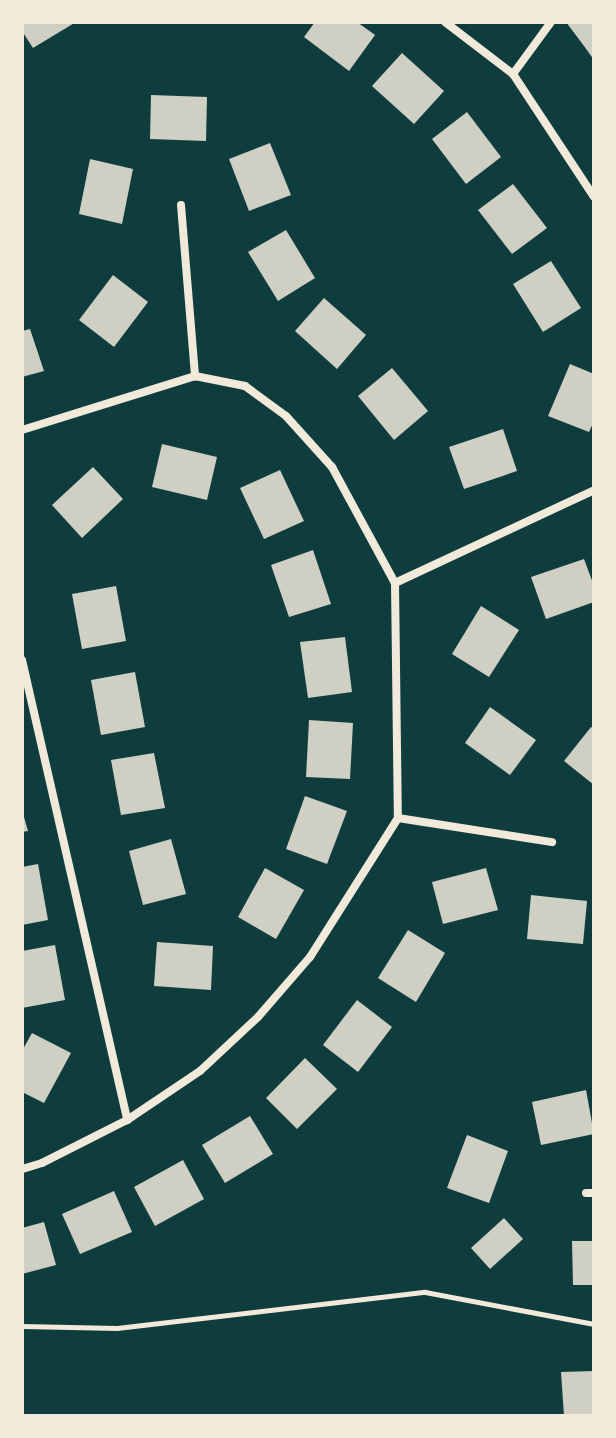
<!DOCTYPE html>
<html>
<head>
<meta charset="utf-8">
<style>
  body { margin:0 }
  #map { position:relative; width:616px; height:1438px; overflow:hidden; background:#0f3d3e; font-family:"Work Sans",sans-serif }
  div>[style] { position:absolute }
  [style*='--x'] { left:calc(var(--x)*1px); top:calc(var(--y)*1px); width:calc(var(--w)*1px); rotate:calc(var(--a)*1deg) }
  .building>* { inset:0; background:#cfcfc3 }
  .path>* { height:5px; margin:-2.5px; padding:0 2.5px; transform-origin:2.5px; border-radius:2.5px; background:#f1e9da }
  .minor>* { height:8px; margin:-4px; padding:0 4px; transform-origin:4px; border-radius:4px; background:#f1e9da }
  span { translate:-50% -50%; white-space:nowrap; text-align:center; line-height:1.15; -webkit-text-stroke:7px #f1e9da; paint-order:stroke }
  .frame { position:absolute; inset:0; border:24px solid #f1e9da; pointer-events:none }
</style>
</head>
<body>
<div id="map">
  <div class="building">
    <i style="clip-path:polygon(22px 22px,76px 22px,33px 48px,22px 31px)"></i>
    <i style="clip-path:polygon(315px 22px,357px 22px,375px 35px,349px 71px,304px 37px)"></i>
    <i style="clip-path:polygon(566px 22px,594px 22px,594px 60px,584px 46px)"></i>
    <i style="clip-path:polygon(402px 53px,444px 91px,414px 124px,372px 86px)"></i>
    <i style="clip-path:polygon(151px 95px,207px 97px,206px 141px,150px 139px)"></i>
    <i style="clip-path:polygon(467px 112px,501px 157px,466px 184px,432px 139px)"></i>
    <i style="clip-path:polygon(270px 143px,291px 195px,249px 211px,229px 159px)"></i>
    <i style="clip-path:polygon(90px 159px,133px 169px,122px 224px,79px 214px)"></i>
    <i style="clip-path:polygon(513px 184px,547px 228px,512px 254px,478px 210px)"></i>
    <i style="clip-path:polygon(286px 230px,315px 278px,278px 301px,248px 252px)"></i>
    <i style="clip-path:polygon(551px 261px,581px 308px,543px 332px,513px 284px)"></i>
    <i style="clip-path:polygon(113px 275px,148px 302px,114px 347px,79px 320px)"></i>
    <i style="clip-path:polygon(324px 298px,366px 335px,337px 369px,295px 331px)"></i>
    <i style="clip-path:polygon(30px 329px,44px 371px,22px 377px,22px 331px)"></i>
    <i style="clip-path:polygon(570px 364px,594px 374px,594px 421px,589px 432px,548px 416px)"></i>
    <i style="clip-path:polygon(392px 368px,428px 411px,394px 440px,358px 396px)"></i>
    <i style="clip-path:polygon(503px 429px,517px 471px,464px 489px,449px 447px)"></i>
    <i style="clip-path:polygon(162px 444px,217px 457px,207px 500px,152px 487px)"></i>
    <i style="clip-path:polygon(93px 467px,123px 499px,82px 538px,52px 505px)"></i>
    <i style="clip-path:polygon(280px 470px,304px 521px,264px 539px,240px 488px)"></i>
    <i style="clip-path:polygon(313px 550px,331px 604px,289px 617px,271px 565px)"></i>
    <i style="clip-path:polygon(584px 559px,594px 586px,594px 602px,546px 619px,531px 577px)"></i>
    <i style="clip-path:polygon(116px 586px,126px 641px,82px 649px,72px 594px)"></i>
    <i style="clip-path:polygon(481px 606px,519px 630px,489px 677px,452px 654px)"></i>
    <i style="clip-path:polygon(345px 637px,352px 692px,308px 698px,300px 642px)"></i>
    <i style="clip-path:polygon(135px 672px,145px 727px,101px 735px,91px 680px)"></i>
    <i style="clip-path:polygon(490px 707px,536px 740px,510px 775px,465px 743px)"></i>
    <i style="clip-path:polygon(309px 720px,353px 723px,350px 779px,306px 777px)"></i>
    <i style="clip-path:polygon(591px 727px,594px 729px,594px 785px,564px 761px)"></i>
    <i style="clip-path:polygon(154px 753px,165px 808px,121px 815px,111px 760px)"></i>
    <i style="clip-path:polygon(305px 796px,347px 811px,327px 864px,286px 849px)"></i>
    <i style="clip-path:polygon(22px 810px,28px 831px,22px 832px)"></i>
    <i style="clip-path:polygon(171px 839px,186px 894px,143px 905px,129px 851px)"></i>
    <i style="clip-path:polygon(38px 864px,48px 920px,22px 925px,22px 867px)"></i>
    <i style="clip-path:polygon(265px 868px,304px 890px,276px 939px,238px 917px)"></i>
    <i style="clip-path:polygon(486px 868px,498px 910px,443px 924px,432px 882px)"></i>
    <i style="clip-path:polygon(531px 895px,587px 901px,583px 944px,527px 939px)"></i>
    <i style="clip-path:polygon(408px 930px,445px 953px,416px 1002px,378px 978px)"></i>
    <i style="clip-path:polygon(157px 942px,213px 946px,211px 990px,154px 986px)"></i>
    <i style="clip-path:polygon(55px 945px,65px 1000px,22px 1008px,22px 951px)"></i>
    <i style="clip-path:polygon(357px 1000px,392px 1027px,358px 1072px,323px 1045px)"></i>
    <i style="clip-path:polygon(32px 1033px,71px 1053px,44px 1103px,22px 1092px,22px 1051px)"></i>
    <i style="clip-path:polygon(305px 1058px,337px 1089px,297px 1129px,266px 1098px)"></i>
    <i style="clip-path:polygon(586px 1090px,594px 1134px,541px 1145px,532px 1102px)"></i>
    <i style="clip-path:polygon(250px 1116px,273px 1154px,225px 1183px,202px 1145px)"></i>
    <i style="clip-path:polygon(467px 1135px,508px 1151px,489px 1203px,447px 1188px)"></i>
    <i style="clip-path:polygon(183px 1160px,204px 1199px,155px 1226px,134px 1187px)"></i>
    <i style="clip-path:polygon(114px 1191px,132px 1232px,80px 1254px,62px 1214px)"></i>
    <i style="clip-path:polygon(504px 1218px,523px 1239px,490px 1269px,471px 1248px)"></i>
    <i style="clip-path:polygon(44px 1222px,56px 1265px,22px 1274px,22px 1228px)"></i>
    <i style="clip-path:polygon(572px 1241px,594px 1241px,594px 1285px,573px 1285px)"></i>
    <i style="clip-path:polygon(594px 1371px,594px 1416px,564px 1416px,561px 1372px)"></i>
  </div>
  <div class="path">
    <i style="--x:22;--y:1326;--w:95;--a:1.2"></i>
    <i style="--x:117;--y:1328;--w:310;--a:-6.7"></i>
    <i style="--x:425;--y:1292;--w:172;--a:10.7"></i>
  </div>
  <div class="minor">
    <i style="--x:445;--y:22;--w:86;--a:37.4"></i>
    <i style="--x:513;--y:74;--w:147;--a:56.6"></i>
    <i style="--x:513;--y:74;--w:64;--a:-53.8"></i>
    <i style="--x:181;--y:205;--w:172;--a:85.3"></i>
    <i style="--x:22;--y:430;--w:181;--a:-17.3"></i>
    <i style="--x:195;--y:376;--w:51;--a:11.3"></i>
    <i style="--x:245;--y:386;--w:51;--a:36.2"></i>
    <i style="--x:286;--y:416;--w:69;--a:48"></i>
    <i style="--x:332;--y:467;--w:132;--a:61.5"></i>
    <i style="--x:395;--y:583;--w:235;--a:89.3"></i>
    <i style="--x:398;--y:818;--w:165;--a:122.3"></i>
    <i style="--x:310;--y:957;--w:79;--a:130.9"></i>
    <i style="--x:258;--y:1017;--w:79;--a:137"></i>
    <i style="--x:200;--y:1071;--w:88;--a:146.1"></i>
    <i style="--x:127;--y:1120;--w:95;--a:153.2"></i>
    <i style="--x:42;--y:1163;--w:21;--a:163"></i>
    <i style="--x:395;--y:583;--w:220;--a:-25"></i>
    <i style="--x:22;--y:660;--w:472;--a:77.1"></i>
    <i style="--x:398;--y:818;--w:156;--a:8.9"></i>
    <i style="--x:586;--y:1193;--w:8;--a:0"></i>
  </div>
  <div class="frame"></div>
</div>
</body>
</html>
